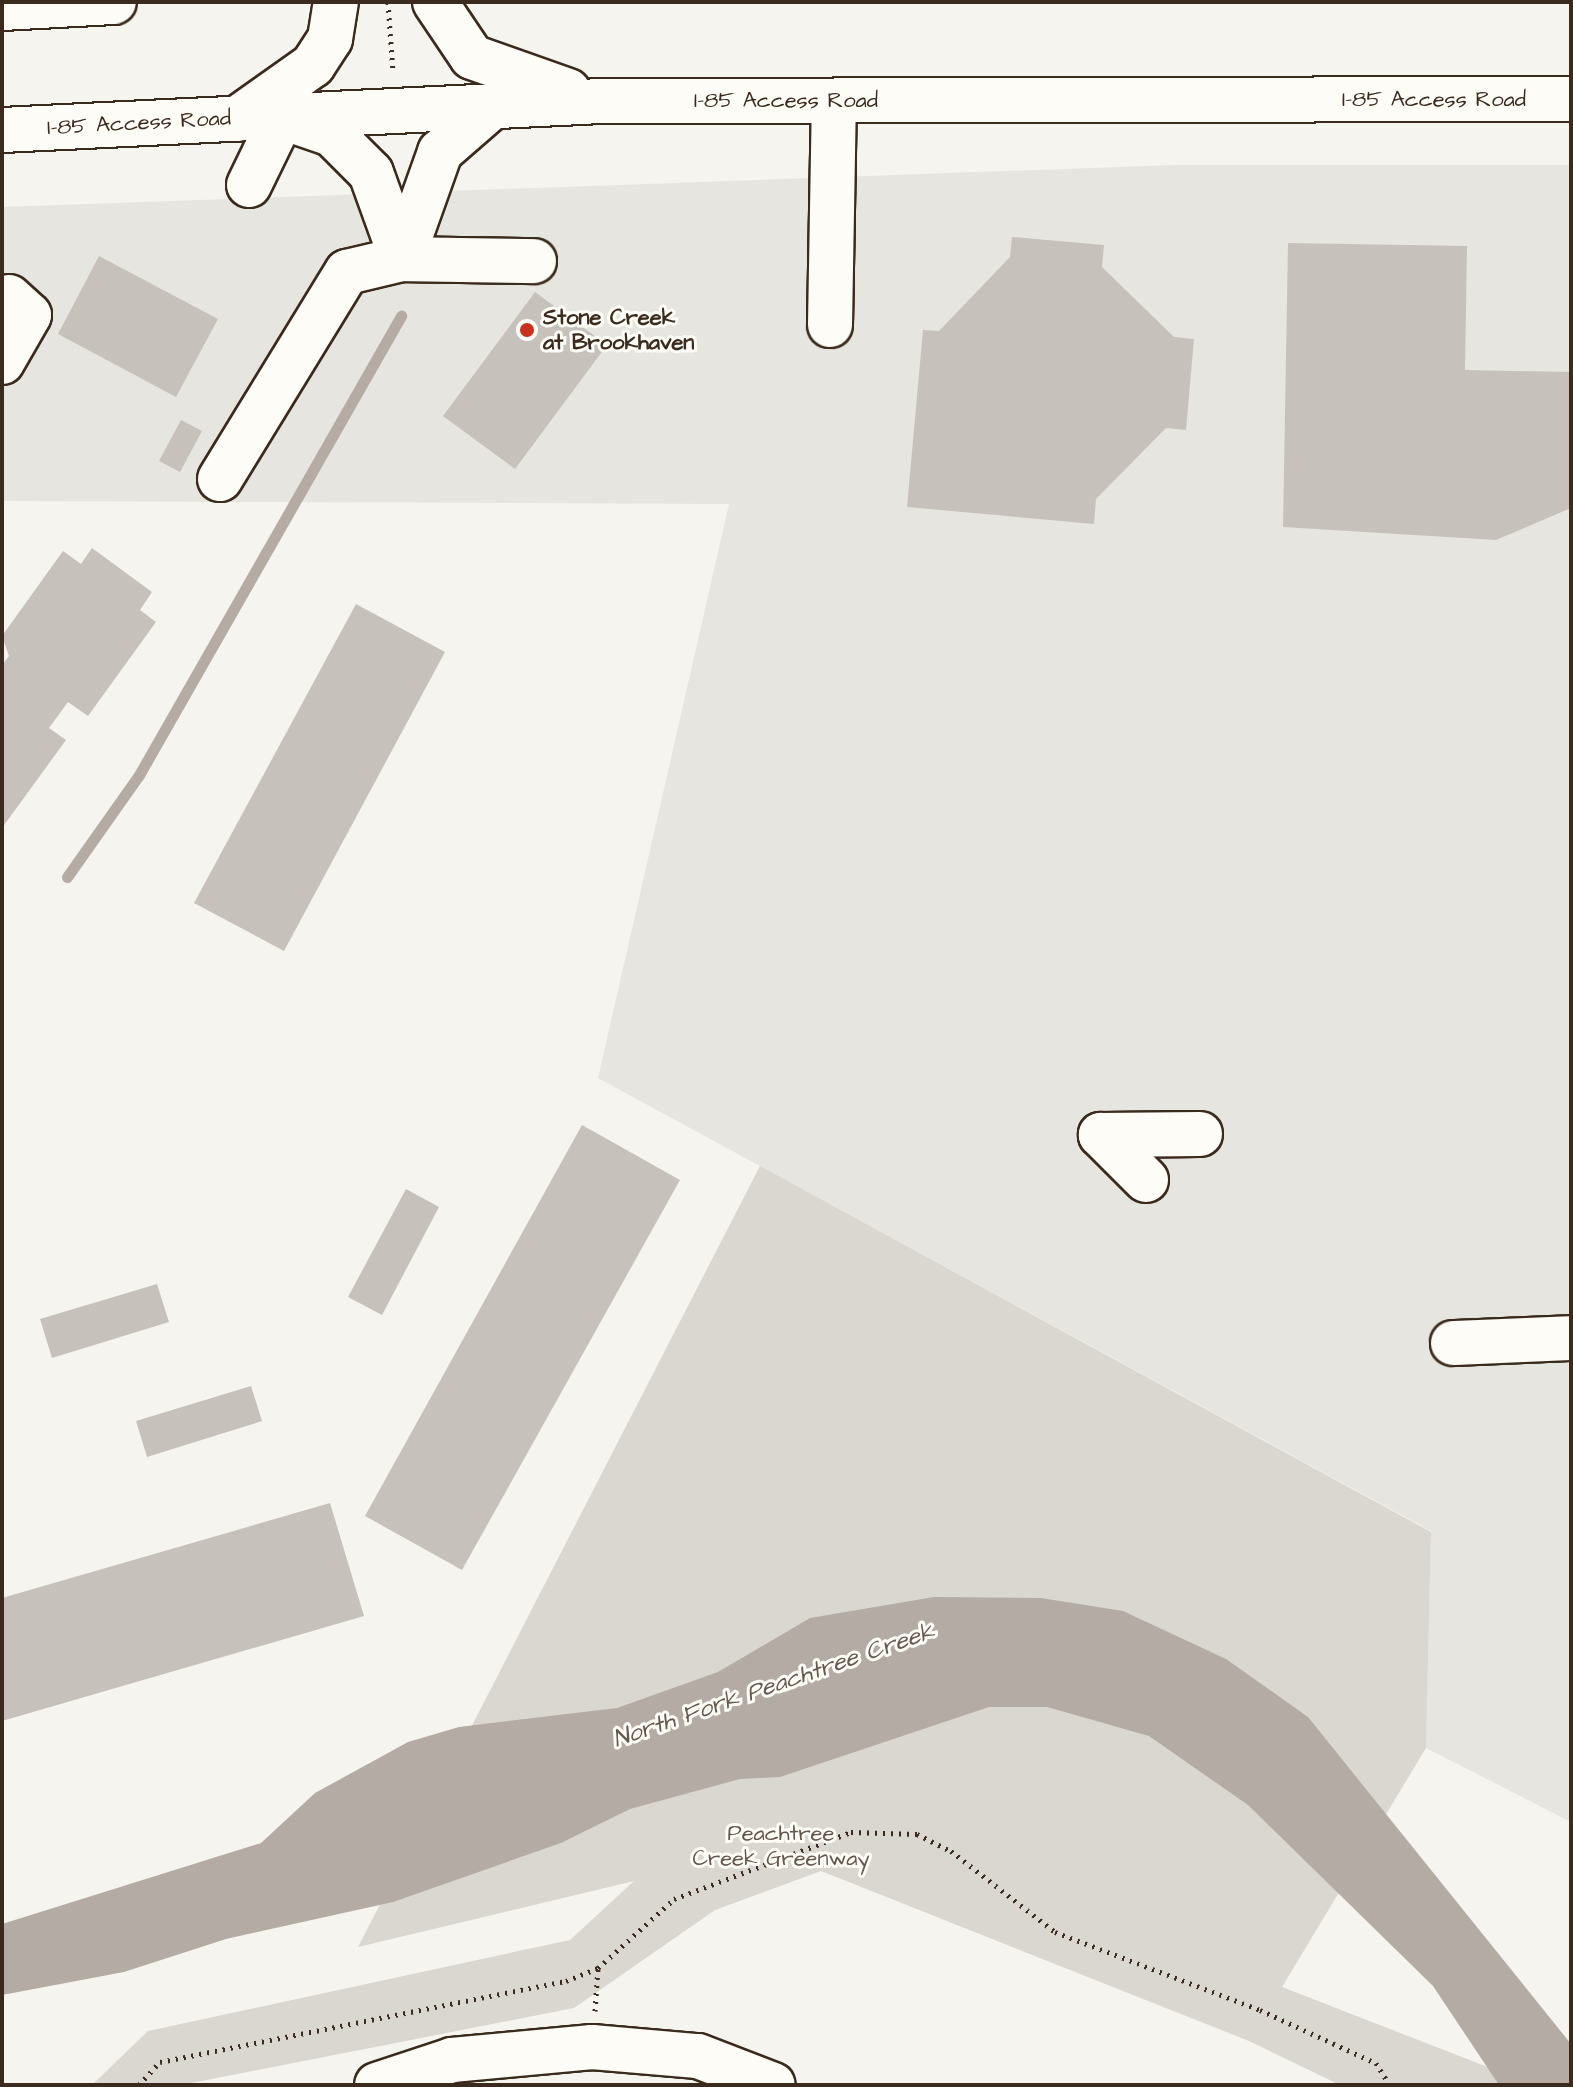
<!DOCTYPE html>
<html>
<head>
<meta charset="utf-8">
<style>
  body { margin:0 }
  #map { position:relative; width:1573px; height:2087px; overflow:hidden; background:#f5f4ee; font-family:"Architects Daughter",sans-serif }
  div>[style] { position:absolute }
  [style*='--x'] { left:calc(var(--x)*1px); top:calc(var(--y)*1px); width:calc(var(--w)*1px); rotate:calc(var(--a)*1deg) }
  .built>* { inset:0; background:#e7e5df }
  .green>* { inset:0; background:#dad6d0 }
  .water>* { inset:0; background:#b4aca4 }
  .stream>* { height:11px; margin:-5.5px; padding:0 5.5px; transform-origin:5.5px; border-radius:5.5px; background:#b4aca4 }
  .building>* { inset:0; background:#c7c1bb }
  .path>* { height:5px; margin-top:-2.5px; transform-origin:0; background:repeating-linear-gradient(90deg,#3b2a1e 0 2px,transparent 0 8px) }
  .roads { filter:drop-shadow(2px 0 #3b2a1e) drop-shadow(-2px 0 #3b2a1e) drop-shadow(0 2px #3b2a1e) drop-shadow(0 -2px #3b2a1e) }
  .minor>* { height:44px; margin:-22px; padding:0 22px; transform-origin:22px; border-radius:22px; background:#fdfcf7 }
  .major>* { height:44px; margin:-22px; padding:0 22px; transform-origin:22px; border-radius:22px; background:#fdfcf7 }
  .highway>* { height:44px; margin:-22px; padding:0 22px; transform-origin:22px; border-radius:22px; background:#fdfcf7 }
  .dots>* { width:22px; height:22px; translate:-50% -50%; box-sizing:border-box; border:4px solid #fdfcf7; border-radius:50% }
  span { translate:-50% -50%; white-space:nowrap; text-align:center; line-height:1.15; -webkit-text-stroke:6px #fdfcf7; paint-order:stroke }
  .street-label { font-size:22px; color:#3b2a1e }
  .poi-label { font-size:22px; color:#3b2a1e; font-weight:700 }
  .left { translate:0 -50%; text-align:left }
  .park-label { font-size:22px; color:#63554a }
  .water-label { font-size:24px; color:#65584d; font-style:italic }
  .frame { position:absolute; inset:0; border:4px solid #3b2a1e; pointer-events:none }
</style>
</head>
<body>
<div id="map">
  <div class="built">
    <i style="clip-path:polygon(1175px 165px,1571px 165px,1571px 1822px,1426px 1748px,1431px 1531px,598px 1078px,729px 504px,2px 501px,2px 207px)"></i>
  </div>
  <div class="green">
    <i style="clip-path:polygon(760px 1166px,1431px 1532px,1426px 1748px,1282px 1987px,1534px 2085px,1340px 2085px,1249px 2041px,821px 1871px,715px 1910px,574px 2008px,181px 2085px,92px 2085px,148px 2031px,570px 1940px,634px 1881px,358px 1947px)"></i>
  </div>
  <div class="water">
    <i style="clip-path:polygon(934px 1597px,1041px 1598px,1123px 1611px,1226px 1659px,1308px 1717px,1571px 2044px,1571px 2085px,1499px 2085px,1433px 1986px,1248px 1805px,1149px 1736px,1047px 1707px,989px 1707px,780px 1777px,740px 1779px,630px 1809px,561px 1843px,393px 1902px,226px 1939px,124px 1972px,2px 1995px,2px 1924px,261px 1843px,315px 1793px,408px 1742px,459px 1727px,617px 1708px,718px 1672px,810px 1618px)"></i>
  </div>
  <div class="stream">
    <i style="--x:67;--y:877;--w:125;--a:-54.8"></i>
    <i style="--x:139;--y:775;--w:529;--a:-60.28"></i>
  </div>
  <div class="building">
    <i style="clip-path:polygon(1012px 237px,1104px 245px,1102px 267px,1174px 337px,1194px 339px,1186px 430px,1166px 428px,1096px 499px,1094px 524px,907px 507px,923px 330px,939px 331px,1010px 257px)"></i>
    <i style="clip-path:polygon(1288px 243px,1467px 246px,1465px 370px,1571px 372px,1571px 508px,1496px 540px,1283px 527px)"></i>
    <i style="clip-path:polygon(99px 256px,218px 319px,176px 397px,58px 334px)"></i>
    <i style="clip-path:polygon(535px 292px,607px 345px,515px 469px,443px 416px)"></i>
    <i style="clip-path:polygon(181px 420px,202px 431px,180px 472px,159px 461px)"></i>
    <i style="clip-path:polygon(92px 548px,152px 592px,140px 610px,156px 622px,88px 716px,68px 702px,49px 728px,66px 740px,2px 828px,2px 665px,9px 656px,2px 636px,63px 551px,81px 564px)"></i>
    <i style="clip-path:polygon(356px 604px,445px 652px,284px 951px,194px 903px)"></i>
    <i style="clip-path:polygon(582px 1125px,680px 1180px,462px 1570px,365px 1516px)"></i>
    <i style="clip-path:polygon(406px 1189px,439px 1207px,382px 1315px,348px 1297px)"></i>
    <i style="clip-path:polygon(157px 1284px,169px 1322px,52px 1358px,40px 1319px)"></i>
    <i style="clip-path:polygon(251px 1386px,262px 1421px,147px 1457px,136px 1421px)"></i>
    <i style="clip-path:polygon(330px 1503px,364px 1616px,2px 1721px,2px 1598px)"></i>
  </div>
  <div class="path">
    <i style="--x:388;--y:2;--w:69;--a:85.9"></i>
    <i style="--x:595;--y:2011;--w:43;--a:-86"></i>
    <i style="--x:139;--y:2085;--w:31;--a:-48"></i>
    <i style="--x:160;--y:2062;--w:414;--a:-11.3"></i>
    <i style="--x:566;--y:1981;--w:35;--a:-22"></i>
    <i style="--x:598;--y:1968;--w:103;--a:-42.2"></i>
    <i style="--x:674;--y:1899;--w:189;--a:-20.7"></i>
    <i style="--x:851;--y:1832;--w:66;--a:1.7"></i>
    <i style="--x:917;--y:1834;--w:38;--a:27"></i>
    <i style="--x:951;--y:1851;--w:132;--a:37.9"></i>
    <i style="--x:1055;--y:1932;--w:219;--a:20.8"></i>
    <i style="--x:1260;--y:2010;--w:128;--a:24.6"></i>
    <i style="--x:1376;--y:2063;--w:26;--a:58"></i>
  </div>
  <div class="roads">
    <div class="minor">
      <i style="--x:249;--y:185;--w:76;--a:-64.1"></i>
      <i style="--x:282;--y:117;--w:53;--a:18.8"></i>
      <i style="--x:332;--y:134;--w:55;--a:45"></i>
      <i style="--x:371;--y:173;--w:91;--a:70.2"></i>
      <i style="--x:402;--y:259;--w:114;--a:-70.4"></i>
      <i style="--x:440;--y:152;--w:72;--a:-41"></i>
      <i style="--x:830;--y:325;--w:224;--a:-89"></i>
      <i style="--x:2;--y:362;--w:54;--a:-60.1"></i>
      <i style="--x:29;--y:315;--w:27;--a:-138"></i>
      <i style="--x:220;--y:479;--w:243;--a:-58.5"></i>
      <i style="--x:347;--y:272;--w:57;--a:-13.3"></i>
      <i style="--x:402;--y:259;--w:132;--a:0.9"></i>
      <i style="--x:1146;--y:1180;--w:64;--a:-135"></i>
      <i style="--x:1101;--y:1135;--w:99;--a:-0.6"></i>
      <i style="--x:1453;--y:1343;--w:118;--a:-2.4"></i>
      <i style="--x:377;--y:2085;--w:79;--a:-18.4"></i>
      <i style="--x:452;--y:2060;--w:141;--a:-5.3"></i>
      <i style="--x:592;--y:2047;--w:106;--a:4.9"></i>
      <i style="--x:698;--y:2056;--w:80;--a:21.1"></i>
    </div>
    <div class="major">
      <i style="--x:435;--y:2;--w:66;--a:56.1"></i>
      <i style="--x:472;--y:57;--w:102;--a:19.5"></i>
      <i style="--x:237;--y:119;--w:93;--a:-35.4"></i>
      <i style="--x:313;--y:65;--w:31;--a:-57"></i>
      <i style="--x:330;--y:39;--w:37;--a:-81"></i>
      <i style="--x:2;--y:130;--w:600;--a:-2.77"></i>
      <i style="--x:601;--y:101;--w:970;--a:-0.12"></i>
    </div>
    <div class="highway">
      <i style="--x:2;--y:8;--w:112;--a:-3.1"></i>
    </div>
  </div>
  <div class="dots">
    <i style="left:527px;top:330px;background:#c8321e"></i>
  </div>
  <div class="street-label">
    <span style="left:1434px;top:100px">I-85 Access Road</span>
    <span style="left:786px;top:101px">I-85 Access Road</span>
    <span style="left:139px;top:123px;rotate:-3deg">I-85 Access Road</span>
  </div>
  <div class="poi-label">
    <span class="left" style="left:543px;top:330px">Stone Creek<br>at Brookhaven</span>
  </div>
  <div class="park-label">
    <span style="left:781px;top:1846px">Peachtree<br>Creek Greenway</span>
  </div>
  <div class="water-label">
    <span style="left:774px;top:1686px;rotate:-19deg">North Fork Peachtree Creek</span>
  </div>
  <div class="frame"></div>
</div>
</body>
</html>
